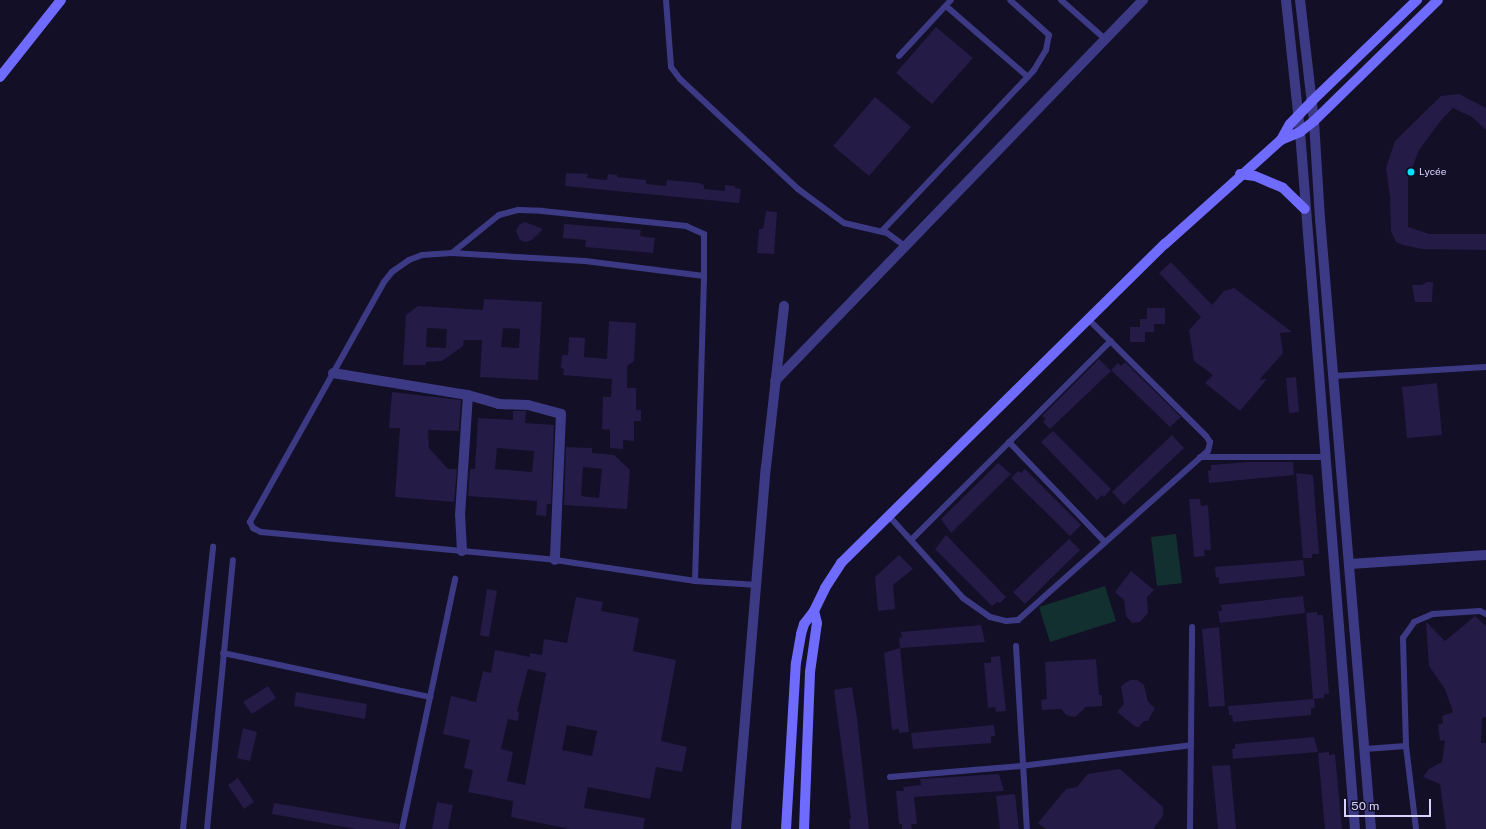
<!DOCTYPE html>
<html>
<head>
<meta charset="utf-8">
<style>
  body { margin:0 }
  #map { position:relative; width:1486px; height:829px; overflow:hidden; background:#130f26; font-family:"Public Sans",sans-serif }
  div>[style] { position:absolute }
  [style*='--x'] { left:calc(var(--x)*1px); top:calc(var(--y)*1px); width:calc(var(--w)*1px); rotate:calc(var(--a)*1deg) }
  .green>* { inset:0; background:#12302f }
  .building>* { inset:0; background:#241b47 }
  .lane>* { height:6px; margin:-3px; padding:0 3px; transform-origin:3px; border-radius:3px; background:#3d3a85 }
  .street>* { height:10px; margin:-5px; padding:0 5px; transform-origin:5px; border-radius:5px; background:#3d3a85 }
  .secondary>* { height:10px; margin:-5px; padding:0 5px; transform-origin:5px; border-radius:5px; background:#6f6bff }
  .dots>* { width:11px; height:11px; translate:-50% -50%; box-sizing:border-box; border:2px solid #130f26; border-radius:50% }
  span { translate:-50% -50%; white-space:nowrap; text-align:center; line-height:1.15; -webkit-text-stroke:4px #130f26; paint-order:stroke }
  .poi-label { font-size:10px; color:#d9d4ff }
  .left { translate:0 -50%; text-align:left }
  .scale { position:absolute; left:1344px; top:799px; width:87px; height:18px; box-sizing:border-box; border:2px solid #d9d4ff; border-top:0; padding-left:5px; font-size:12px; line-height:14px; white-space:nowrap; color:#d9d4ff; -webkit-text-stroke:3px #130f26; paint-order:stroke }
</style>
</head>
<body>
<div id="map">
  <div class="green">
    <i style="clip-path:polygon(1176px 534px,1182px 583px,1157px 586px,1151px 537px)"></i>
    <i style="clip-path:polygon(1105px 586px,1116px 621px,1050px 642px,1039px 607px)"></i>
  </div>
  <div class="building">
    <i style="clip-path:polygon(936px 27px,973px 58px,932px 104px,896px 73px)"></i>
    <i style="clip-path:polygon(1459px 94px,1486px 108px,1486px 130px,1472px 117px,1453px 108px,1442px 119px,1419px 150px,1408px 179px,1408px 227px,1429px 234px,1486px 234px,1486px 250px,1422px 249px,1403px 245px,1396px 242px,1391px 231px,1390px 197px,1386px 168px,1395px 141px,1441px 96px)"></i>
    <i style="clip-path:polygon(875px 97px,911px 127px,869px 176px,833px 146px)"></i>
    <i style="clip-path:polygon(566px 173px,588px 174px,587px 178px,607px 180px,608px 174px,617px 175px,617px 177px,646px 180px,646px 184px,666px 186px,667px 180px,699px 183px,704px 185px,704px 189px,725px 191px,725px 185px,735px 186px,735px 188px,741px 189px,739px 203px,565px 186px)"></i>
    <i style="clip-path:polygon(766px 211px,777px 212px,774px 254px,757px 253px,759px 229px,763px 229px)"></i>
    <i style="clip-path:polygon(525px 222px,543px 229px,532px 240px,526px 242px,520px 240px,516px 231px,519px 225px)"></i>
    <i style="clip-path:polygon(564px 224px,641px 230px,640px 236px,655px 238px,653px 253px,585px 247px,586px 240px,563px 238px)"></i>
    <i style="clip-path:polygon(1171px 262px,1212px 305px,1224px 291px,1234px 288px,1292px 332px,1280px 333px,1283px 353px,1259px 380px,1267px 379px,1240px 411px,1205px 383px,1213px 375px,1194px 361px,1189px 330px,1201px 317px,1159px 273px)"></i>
    <i style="clip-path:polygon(1427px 282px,1433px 282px,1432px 302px,1415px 302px,1412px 285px,1422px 285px)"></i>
    <i style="clip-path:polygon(evenodd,484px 299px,542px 302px,538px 380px,480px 377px,482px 340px,464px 340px,463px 346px,442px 361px,426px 362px,426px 365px,403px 365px,406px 315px,418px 306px,483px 310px,484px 299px,427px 328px,447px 329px,446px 348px,426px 347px,427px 328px,484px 299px,503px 328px,520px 329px,519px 348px,501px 347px,503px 328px)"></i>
    <i style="clip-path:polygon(1147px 308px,1165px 308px,1165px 324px,1154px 324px,1154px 332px,1145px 332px,1145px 342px,1130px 342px,1130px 327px,1140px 327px,1140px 319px,1147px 319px)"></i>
    <i style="clip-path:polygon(609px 321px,636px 323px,634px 361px,627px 366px,627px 388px,636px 388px,636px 410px,641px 410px,641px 421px,634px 421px,634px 441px,623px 440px,623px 449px,610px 448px,610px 430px,602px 429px,603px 397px,611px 397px,612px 379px,563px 375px,564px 369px,561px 368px,562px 355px,568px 355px,569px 337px,585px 338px,584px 357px,607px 359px)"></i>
    <i style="clip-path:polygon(1099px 359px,1111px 371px,1050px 429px,1043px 422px,1046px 419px,1042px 416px)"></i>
    <i style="clip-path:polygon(1125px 362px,1181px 417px,1170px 427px,1111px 370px,1118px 363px,1121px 366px)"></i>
    <i style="clip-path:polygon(1296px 377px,1299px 412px,1289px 413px,1286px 378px)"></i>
    <i style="clip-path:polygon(1437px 383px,1442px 435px,1407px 438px,1402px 387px)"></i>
    <i style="clip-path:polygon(392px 392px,461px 400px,459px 431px,428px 430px,429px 448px,448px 469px,457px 469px,454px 502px,395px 497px,400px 428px,389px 428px)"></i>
    <i style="clip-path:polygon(evenodd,513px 411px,526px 411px,525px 423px,554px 425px,551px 504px,547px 504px,546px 516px,536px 515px,537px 501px,468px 496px,470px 469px,475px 469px,478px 418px,513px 420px,513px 411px,497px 448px,534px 451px,532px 472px,495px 469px,497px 448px)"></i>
    <i style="clip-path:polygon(1053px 431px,1111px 489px,1104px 497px,1102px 495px,1097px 500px,1041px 442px)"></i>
    <i style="clip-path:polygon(1172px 435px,1184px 448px,1124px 505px,1112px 492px)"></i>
    <i style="clip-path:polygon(evenodd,566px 447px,592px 448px,592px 453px,614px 455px,630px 470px,627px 509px,564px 505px,566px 447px,583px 467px,602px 469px,599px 498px,581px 496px,583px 467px)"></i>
    <i style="clip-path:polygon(1249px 462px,1293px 462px,1294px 475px,1209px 483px,1208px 471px,1211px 470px,1211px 465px)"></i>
    <i style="clip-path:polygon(998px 463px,1011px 474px,951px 533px,941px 519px)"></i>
    <i style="clip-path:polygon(1025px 469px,1081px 525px,1070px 536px,1011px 478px,1018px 471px,1021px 473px)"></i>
    <i style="clip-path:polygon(1296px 473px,1313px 475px,1319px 554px,1312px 554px,1312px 558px,1303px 558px)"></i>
    <i style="clip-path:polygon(1189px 499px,1200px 499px,1201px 506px,1208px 505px,1211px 550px,1204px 550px,1205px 556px,1194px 557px)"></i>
    <i style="clip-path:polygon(946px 535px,1006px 597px,1000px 603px,997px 602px,992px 606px,935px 549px)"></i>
    <i style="clip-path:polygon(1069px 539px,1080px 550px,1025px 604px,1013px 592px)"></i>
    <i style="clip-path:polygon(899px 555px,913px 569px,893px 585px,895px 609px,878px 611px,875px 577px)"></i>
    <i style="clip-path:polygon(1303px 560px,1305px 576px,1219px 584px,1219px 577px,1216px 578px,1215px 567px)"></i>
    <i style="clip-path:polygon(1131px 571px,1154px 590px,1147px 597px,1148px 613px,1140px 622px,1132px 623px,1126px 616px,1124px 600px,1115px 592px)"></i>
    <i style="clip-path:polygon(487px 589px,497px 591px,489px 637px,480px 635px)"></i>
    <i style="clip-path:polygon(1303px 596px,1305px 613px,1220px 623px,1218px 611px,1222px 611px,1221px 605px)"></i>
    <i style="clip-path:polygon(evenodd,576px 597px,603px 602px,601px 611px,639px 618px,633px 651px,676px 660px,661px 741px,687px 747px,682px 772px,656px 767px,650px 799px,588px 787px,584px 808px,645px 818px,643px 829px,570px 829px,511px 817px,513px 801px,468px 792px,473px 770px,464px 768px,470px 740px,443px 734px,451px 696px,476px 702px,483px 671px,491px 673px,495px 650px,530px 657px,530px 653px,542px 655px,544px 639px,567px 643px,576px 597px,528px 669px,546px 673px,525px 785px,507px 781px,513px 752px,501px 749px,508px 719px,518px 721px,519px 712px,517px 711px,528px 669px,576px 597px,567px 725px,597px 731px,592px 756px,562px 750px,567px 725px)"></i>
    <i style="clip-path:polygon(1317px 612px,1317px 615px,1323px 615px,1329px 694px,1324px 694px,1324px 698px,1313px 699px,1306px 613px)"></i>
    <i style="clip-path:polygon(1475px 616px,1486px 626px,1486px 717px,1482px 718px,1481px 743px,1486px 743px,1486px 829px,1446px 829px,1440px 784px,1423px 777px,1429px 769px,1442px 762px,1445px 740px,1440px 741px,1438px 725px,1443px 723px,1442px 716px,1453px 712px,1445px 689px,1429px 666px,1426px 622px,1445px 641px)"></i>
    <i style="clip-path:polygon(981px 625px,985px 642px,900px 648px,899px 638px,902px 637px,901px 632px)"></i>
    <i style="clip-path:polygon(1219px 627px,1225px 706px,1209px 707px,1202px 629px)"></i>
    <i style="clip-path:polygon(900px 648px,909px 732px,899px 733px,899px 729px,892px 730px,884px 653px)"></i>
    <i style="clip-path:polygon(1000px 656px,1006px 711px,996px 712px,995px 707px,988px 708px,984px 663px,991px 663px,991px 657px)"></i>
    <i style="clip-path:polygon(1096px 659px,1099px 695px,1102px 695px,1102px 706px,1086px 707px,1075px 717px,1066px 715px,1061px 709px,1042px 710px,1041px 700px,1047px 699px,1045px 662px)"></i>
    <i style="clip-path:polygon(1130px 680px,1137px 680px,1144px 685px,1148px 702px,1155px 708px,1148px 721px,1144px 721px,1139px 727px,1136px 727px,1117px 712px,1124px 704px,1121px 686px)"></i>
    <i style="clip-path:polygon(268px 686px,276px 698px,252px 714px,243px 702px)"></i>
    <i style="clip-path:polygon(852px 687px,857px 718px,869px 829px,850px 829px,849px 819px,851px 819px,834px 690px)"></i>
    <i style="clip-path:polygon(296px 692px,367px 704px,365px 719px,294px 706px)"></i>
    <i style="clip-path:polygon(1314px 699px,1315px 707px,1311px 709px,1311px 715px,1233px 722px,1232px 715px,1229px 715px,1228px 706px)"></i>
    <i style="clip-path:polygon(994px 725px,995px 736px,991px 736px,991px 743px,913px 749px,911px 733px)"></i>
    <i style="clip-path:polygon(243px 728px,257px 732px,250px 761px,237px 758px)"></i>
    <i style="clip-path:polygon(1314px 737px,1318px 752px,1233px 759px,1232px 749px,1235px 749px,1235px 744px)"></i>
    <i style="clip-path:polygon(1329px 752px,1329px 755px,1335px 754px,1342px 829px,1325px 829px,1318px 753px)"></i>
    <i style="clip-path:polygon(1230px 765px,1236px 829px,1218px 829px,1212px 766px)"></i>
    <i style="clip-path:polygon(1120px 769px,1163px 807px,1163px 816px,1153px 829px,1046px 829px,1038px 823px,1066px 789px,1077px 787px,1088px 774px)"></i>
    <i style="clip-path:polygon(999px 774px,1004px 791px,914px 797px,917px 824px,911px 824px,912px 829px,902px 829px,902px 824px,899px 824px,896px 791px,904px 791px,903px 787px,921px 785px,920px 779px)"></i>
    <i style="clip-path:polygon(238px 778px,254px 802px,244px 809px,228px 785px)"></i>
    <i style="clip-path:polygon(1015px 794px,1019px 829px,1000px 829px,996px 796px)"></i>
    <i style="clip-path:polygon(437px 802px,453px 805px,448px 829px,432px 829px)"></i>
    <i style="clip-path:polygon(274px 803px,399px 824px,398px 829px,356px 829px,272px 814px)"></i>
  </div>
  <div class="lane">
    <i style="--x:666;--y:0;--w:67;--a:85.7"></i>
    <i style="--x:671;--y:67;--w:15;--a:53"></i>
    <i style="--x:680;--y:79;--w:161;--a:43"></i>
    <i style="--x:798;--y:189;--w:57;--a:36.5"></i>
    <i style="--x:844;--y:223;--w:44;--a:13.1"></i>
    <i style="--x:887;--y:233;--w:24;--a:36"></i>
    <i style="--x:1061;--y:0;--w:60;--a:41.6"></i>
    <i style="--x:946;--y:6;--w:108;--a:40.9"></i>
    <i style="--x:899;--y:56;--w:76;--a:-47.1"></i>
    <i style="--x:882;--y:231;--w:221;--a:-46.6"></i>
    <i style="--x:1034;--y:70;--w:23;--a:-59"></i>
    <i style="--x:1046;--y:50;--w:15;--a:-79"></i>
    <i style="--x:1049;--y:35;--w:52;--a:-138.1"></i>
    <i style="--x:452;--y:253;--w:60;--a:-39"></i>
    <i style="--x:499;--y:215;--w:20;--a:-15"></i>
    <i style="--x:518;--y:210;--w:24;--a:2"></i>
    <i style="--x:542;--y:211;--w:145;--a:5.9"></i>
    <i style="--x:686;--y:226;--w:20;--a:24"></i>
    <i style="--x:704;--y:234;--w:42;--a:90"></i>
    <i style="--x:1334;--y:376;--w:152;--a:-3.4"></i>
    <i style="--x:1009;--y:442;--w:139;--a:46.2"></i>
    <i style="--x:1200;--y:457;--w:125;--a:0"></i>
    <i style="--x:888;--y:515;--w:112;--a:47.9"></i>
    <i style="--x:963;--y:598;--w:33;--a:35"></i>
    <i style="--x:990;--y:617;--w:16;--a:14"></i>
    <i style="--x:1006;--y:621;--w:12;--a:-5"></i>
    <i style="--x:1018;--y:620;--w:254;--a:-41.7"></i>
    <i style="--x:1208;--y:451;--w:9;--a:-77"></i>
    <i style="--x:1210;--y:442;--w:7;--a:-124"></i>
    <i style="--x:1206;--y:436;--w:166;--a:-135.2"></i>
    <i style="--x:911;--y:540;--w:282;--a:-44.9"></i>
    <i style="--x:695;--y:581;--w:305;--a:-88.3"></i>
    <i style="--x:704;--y:276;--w:120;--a:-172.8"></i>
    <i style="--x:585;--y:261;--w:133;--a:-176.6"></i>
    <i style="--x:452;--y:253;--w:30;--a:176"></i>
    <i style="--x:422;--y:255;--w:14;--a:159"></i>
    <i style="--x:409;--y:260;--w:21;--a:145"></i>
    <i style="--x:392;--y:272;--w:13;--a:129"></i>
    <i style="--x:384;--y:282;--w:275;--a:119.2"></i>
    <i style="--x:250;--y:522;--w:7;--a:63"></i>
    <i style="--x:253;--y:528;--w:9;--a:27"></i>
    <i style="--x:261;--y:532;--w:295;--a:5.4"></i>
    <i style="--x:555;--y:560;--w:142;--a:8.5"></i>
    <i style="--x:695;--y:581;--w:63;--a:3.6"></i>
    <i style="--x:1016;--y:646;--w:183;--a:86.6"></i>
    <i style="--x:223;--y:653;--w:212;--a:12"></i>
    <i style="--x:1406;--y:746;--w:84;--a:83.1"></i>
    <i style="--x:1365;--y:749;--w:41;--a:-4.2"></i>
    <i style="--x:1406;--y:746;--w:108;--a:-91.6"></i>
    <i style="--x:1403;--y:638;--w:19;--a:-55"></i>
    <i style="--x:1414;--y:622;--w:21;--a:-23"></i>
    <i style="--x:1433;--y:614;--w:47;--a:-3.7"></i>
    <i style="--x:1480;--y:611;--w:7;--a:27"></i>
    <i style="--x:890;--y:777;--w:131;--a:-4.8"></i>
    <i style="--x:1021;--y:766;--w:171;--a:-7"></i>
    <i style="--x:183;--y:829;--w:284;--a:-83.9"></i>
    <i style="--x:207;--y:829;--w:270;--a:-84.5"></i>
    <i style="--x:402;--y:829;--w:256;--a:-78"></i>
    <i style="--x:1190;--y:829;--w:202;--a:-89.4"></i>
  </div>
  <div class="street">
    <i style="--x:1286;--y:0;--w:133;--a:83.9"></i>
    <i style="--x:1300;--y:132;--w:699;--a:85.49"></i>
    <i style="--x:1300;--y:0;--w:122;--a:83.4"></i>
    <i style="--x:1314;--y:121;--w:97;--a:86.5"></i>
    <i style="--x:1320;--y:218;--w:613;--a:85.23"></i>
    <i style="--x:333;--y:373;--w:137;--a:9.3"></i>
    <i style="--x:468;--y:395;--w:32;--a:16"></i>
    <i style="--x:499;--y:404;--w:29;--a:2"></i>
    <i style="--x:528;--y:405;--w:34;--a:15"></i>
    <i style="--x:561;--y:414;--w:146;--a:92.4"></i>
    <i style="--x:775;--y:381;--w:530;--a:-45.99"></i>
    <i style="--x:462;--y:551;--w:36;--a:-93"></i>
    <i style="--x:460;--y:515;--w:120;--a:-86.2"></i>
    <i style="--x:1350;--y:564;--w:136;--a:-3.8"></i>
    <i style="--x:736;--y:829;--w:363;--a:-85.3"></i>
    <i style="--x:766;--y:467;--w:162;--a:-83.6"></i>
  </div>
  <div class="secondary">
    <i style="--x:0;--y:77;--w:98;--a:-51.6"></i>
    <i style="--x:1281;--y:140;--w:18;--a:-61"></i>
    <i style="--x:1290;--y:124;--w:32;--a:-46"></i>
    <i style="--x:1312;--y:101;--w:146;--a:-43.9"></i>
    <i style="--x:1240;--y:174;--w:15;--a:8"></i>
    <i style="--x:1255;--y:176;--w:30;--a:23"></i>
    <i style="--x:1283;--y:188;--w:30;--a:44"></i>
    <i style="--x:786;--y:829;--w:166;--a:-86.6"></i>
    <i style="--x:796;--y:663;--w:29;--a:-80"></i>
    <i style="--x:801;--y:634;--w:10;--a:-73"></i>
    <i style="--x:804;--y:624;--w:16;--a:-52"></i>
    <i style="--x:814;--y:611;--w:25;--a:-64"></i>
    <i style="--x:825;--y:588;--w:30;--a:-57"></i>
    <i style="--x:841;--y:563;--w:455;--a:-44.6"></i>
    <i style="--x:1165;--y:244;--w:156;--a:-41.9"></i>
    <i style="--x:1281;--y:140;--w:21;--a:-23"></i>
    <i style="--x:1300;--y:132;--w:18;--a:-38"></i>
    <i style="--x:1314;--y:121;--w:173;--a:-44.3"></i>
    <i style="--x:804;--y:829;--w:157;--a:-87.8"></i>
    <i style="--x:810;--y:672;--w:49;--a:-81.9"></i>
    <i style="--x:817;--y:623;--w:12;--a:-104"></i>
  </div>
  <div class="dots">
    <i style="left:1411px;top:172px;background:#00e5ff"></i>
  </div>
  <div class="poi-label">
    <span class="left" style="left:1419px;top:172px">Lycée</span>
  </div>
  <div class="scale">50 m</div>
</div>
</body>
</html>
